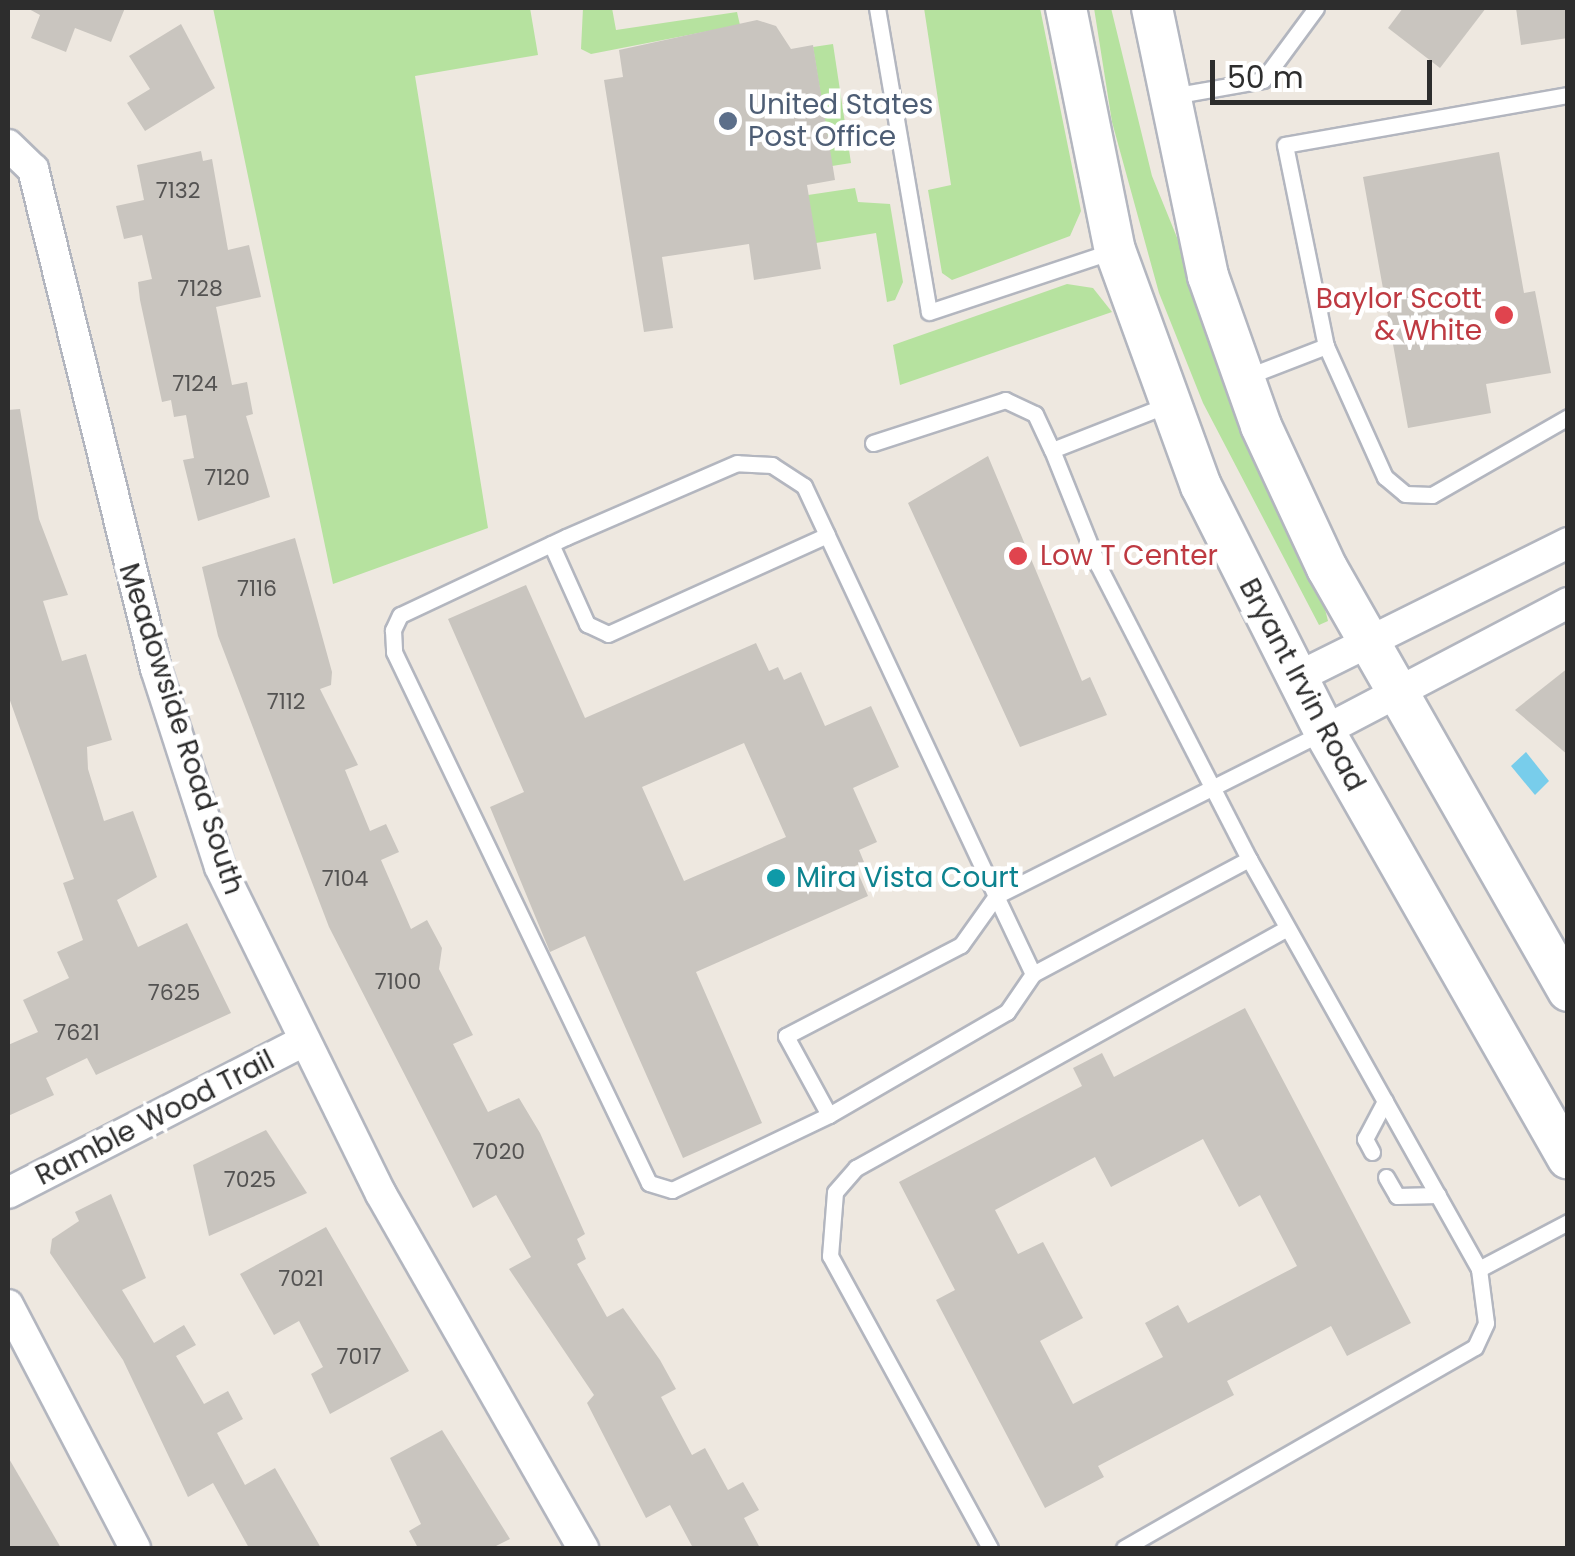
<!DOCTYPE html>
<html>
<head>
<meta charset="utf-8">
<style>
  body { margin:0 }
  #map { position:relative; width:1575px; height:1556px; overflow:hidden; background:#eee8e0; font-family:Poppins,sans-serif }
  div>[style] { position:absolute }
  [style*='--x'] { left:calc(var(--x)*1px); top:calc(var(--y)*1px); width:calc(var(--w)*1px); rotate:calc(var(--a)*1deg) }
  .green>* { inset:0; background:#b6e29f }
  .water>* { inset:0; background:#78cdeb }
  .building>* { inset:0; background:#c9c5bf }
  .roads { filter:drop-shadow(2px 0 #b3b6bf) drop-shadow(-2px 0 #b3b6bf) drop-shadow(0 2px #b3b6bf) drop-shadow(0 -2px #b3b6bf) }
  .lane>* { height:15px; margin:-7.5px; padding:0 7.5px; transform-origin:7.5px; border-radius:7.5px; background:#fff }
  .street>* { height:30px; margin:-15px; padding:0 15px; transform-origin:15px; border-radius:15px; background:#fff }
  .secondary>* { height:40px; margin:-20px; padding:0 20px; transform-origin:20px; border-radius:20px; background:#fff }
  .dots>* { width:28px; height:28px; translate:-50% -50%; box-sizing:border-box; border:5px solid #fff; border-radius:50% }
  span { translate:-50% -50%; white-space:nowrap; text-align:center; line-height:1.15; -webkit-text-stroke:9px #fff; paint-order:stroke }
  .number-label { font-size:22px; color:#545352 }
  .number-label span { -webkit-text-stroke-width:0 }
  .service-label { font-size:28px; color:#4e5e75 }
  .left { translate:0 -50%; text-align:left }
  .health-label { font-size:28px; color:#be3a42 }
  .right { translate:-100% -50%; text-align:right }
  .street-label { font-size:28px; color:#2d2d2d }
  .culture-label { font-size:28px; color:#0d838f }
  .frame { position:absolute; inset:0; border:10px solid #2d2d2d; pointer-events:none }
  .scale { position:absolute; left:1210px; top:60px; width:222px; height:45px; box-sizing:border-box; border:5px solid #2d2d2d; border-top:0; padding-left:12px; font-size:30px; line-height:35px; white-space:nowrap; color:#2d2d2d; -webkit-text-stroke:8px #fff; paint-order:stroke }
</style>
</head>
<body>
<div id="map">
  <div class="green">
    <i style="clip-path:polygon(213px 8px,530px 8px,538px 55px,415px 76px,488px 528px,333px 584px)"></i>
    <i style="clip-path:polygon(583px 8px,612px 8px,616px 30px,737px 12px,740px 25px,591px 54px,581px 49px)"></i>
    <i style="clip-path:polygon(924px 8px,1040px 8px,1081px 211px,1070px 236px,952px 280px,942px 273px,928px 190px,951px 185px)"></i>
    <i style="clip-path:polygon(1094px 8px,1111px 8px,1152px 176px,1320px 589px,1328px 621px,1319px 625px,1203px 403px,1159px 293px,1112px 122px)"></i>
    <i style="clip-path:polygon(833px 44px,851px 163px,832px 166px,813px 47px)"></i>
    <i style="clip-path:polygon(855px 188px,858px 202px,890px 204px,903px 282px,895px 300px,887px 302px,876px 233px,816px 243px,808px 195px)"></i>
    <i style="clip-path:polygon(1067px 284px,1093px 288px,1112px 312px,900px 385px,893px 345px)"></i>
  </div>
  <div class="water">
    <i style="clip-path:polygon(1526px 752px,1549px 781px,1535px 795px,1511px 766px)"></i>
  </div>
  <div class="building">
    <i style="clip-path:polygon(27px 8px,125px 8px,111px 42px,75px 28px,66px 52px,31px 38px,40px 15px)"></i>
    <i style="clip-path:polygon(1403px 8px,1486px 8px,1440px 68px,1388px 28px)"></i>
    <i style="clip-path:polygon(1516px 8px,1568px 8px,1568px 38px,1521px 45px)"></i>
    <i style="clip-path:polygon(757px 20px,776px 26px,791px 49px,813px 45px,835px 180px,807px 185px,821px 269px,754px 280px,749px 244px,662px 257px,673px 328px,644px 332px,604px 80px,623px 77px,619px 50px)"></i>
    <i style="clip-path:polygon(181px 24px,215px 88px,145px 131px,127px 103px,150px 89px,129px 56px)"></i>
    <i style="clip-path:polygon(201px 151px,203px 161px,212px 159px,228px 250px,249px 245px,261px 297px,216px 307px,232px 385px,247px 382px,253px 414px,246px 416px,270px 497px,198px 521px,183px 460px,194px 458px,186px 415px,174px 417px,171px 400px,162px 402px,140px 300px,138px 282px,152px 279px,142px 235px,124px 239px,116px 206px,144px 200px,137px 165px)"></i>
    <i style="clip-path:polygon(1499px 152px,1524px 293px,1535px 291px,1551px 373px,1486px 384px,1491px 413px,1408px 428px,1363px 177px)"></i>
    <i style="clip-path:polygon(20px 409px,39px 519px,68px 595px,43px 601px,62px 661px,86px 654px,112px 740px,87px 747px,88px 769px,104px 821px,133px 811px,157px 877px,117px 900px,138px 947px,187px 923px,231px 1013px,96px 1075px,87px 1058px,46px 1078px,54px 1095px,8px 1116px,8px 1045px,38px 1032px,23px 1000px,69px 978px,57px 952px,83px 940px,63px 883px,74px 879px,8px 695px,8px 410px)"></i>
    <i style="clip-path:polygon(988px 456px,1082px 681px,1090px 677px,1107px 715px,1020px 747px,908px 503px)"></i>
    <i style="clip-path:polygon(295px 538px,332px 672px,331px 685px,320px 689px,358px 765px,345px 770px,370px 831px,386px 824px,399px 852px,381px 860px,411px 929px,427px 920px,442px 948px,439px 969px,473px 1035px,453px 1044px,488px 1112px,519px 1098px,540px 1133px,585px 1234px,577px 1239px,586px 1259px,577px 1264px,607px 1317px,623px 1308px,660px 1360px,676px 1389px,661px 1397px,692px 1455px,705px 1448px,728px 1490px,743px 1482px,759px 1510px,744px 1518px,760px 1548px,693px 1548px,670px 1505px,646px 1518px,587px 1403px,594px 1395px,509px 1269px,531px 1257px,496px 1195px,473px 1208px,329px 927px,218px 636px,202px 567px)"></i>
    <i style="clip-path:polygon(evenodd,526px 585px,585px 718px,756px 643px,769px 671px,778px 667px,784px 680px,801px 672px,825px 726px,871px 706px,899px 767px,853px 788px,877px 842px,859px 850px,864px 862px,855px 866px,868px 896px,696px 972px,762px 1123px,683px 1158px,585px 936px,550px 952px,490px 807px,524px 792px,448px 619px,526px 585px,744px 743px,786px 837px,684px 881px,642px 787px,744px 743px)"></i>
    <i style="clip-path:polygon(1568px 668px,1568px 755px,1515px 710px)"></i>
    <i style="clip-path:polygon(evenodd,1245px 1008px,1411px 1323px,1347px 1356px,1331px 1326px,1227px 1381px,1234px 1395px,1098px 1466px,1104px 1477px,1045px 1508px,936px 1300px,955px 1290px,899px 1182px,1082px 1086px,1073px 1068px,1102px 1053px,1114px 1077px,1245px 1008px,1203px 1139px,1239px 1207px,1260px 1195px,1297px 1266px,1188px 1323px,1178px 1305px,1145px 1323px,1163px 1357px,1073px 1404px,1040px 1341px,1083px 1318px,1043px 1242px,1018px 1254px,995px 1210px,1095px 1157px,1111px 1187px,1203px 1139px)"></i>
    <i style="clip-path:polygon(266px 1130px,307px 1193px,209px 1236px,193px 1165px)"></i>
    <i style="clip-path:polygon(111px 1194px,146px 1278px,122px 1290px,154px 1343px,184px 1325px,196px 1345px,176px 1356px,204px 1404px,228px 1391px,243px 1419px,217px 1433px,245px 1485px,275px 1468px,321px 1548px,249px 1548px,213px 1483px,188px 1497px,123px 1360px,50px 1253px,52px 1239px,79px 1221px,75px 1212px)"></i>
    <i style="clip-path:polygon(326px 1227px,409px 1371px,330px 1414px,311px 1374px,323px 1367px,299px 1321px,274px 1335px,240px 1274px)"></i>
    <i style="clip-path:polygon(442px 1430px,510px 1539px,492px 1548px,418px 1548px,409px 1531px,421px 1524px,390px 1458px)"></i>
    <i style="clip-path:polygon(8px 1457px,39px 1510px,61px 1548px,8px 1548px)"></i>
  </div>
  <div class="roads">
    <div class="lane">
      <i style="--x:877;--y:8;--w:308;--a:80.3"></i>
      <i style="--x:929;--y:312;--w:196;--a:-18.4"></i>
      <i style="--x:1568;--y:95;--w:287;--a:170"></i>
      <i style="--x:1285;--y:145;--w:205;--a:78.5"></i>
      <i style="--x:1326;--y:346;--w:144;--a:65.8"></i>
      <i style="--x:1385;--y:477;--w:26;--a:40"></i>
      <i style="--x:1405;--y:494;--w:27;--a:2"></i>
      <i style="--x:1432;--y:495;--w:157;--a:-29.8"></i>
      <i style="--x:1172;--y:96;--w:92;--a:-10"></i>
      <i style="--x:1263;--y:80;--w:89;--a:-53.6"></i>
      <i style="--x:1246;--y:377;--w:86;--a:-21.2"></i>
      <i style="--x:1167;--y:405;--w:123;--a:158.6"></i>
      <i style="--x:1052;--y:450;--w:124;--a:68.2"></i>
      <i style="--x:1098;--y:565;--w:331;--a:62.8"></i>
      <i style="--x:1249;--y:859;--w:470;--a:60.7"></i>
      <i style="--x:1479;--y:1269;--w:101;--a:-27.8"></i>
      <i style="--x:873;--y:443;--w:139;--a:-18"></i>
      <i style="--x:1005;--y:400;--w:33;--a:25"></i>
      <i style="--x:1035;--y:414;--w:40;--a:65"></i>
      <i style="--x:551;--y:544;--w:88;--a:65.8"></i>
      <i style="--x:587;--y:624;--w:23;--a:25"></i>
      <i style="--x:608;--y:634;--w:240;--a:-24.3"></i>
      <i style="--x:1249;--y:859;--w:245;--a:152"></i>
      <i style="--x:1033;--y:974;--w:86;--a:-115.4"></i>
      <i style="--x:996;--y:896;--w:399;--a:-115.1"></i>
      <i style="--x:827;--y:535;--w:54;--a:-115.1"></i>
      <i style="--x:804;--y:486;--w:38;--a:-147"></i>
      <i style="--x:772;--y:465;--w:35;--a:-177"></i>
      <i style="--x:737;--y:463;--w:186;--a:156.6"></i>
      <i style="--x:566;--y:537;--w:183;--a:154.8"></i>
      <i style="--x:400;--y:615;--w:17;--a:115"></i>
      <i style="--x:393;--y:630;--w:22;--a:87"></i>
      <i style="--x:394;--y:652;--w:589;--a:64.35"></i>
      <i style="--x:649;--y:1183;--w:24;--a:17"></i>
      <i style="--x:672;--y:1190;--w:174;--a:-25.5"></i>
      <i style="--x:829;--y:1115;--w:90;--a:-118.6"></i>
      <i style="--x:786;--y:1036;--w:197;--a:-27.5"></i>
      <i style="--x:961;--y:945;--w:60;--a:-54.5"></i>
      <i style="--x:996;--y:896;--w:364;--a:-26.6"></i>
      <i style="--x:829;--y:1115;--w:206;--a:-30.1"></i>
      <i style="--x:1007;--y:1012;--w:46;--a:-55.6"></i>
      <i style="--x:1372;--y:1152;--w:15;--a:-118"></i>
      <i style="--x:1365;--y:1139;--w:43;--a:-62.2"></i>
      <i style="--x:1386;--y:1177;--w:22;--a:60"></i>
      <i style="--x:1397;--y:1196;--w:41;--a:-1.4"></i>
      <i style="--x:990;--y:1548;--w:333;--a:-118.7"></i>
      <i style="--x:830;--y:1256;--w:64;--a:-85.5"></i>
      <i style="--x:835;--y:1192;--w:32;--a:-49"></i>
      <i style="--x:856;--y:1168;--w:493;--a:-29.1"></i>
      <i style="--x:1124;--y:1548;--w:404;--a:-29.8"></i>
      <i style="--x:1475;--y:1347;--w:26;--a:-65"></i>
      <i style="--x:1486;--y:1323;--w:54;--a:-97.4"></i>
    </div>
    <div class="street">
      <i style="--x:8;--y:145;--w:35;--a:44"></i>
      <i style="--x:33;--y:169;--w:515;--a:76.18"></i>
      <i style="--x:156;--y:669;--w:208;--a:72.1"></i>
      <i style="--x:220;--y:867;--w:364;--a:63.8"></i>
      <i style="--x:381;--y:1194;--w:408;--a:60.3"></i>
      <i style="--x:1296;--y:678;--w:304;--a:-26.4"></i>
      <i style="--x:1324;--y:731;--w:276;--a:-27.7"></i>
      <i style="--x:8;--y:1193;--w:331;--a:-27.2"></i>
      <i style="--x:8;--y:1305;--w:274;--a:62.4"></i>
    </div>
    <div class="secondary">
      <i style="--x:1066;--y:8;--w:247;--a:78.6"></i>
      <i style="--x:1115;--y:250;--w:251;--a:70"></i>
      <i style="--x:1201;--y:486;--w:274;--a:63.3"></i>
      <i style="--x:1324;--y:731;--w:492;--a:60.3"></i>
      <i style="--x:1152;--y:8;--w:274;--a:78.2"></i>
      <i style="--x:1208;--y:276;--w:159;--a:70.5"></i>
      <i style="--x:1261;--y:426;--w:157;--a:65.1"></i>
      <i style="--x:1327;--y:568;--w:487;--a:60.3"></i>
    </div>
  </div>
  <div class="dots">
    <i style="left:728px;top:121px;background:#5c6f8a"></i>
    <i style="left:1504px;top:315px;background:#e0444e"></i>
    <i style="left:1018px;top:556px;background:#e0444e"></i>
    <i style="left:776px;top:878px;background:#0f9aa8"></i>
  </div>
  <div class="number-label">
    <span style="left:178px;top:191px">7132</span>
    <span style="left:200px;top:289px">7128</span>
    <span style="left:195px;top:384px">7124</span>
    <span style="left:227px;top:478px">7120</span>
    <span style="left:257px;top:589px">7116</span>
    <span style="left:286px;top:702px">7112</span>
    <span style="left:345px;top:879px">7104</span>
    <span style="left:398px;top:982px">7100</span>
    <span style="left:174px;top:993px">7625</span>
    <span style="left:77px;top:1033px">7621</span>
    <span style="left:499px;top:1152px">7020</span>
    <span style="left:250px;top:1180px">7025</span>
    <span style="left:301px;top:1279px">7021</span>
    <span style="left:359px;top:1357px">7017</span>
  </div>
  <div class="service-label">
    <span class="left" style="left:748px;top:121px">United States<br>Post Office</span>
  </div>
  <div class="health-label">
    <span class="right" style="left:1482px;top:315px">Baylor Scott<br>&amp; White</span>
    <span class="left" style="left:1040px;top:556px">Low T Center</span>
  </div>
  <div class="street-label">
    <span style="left:1302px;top:685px;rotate:62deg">Bryant Irvin Road</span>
    <span style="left:181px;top:729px;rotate:72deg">Meadowside Road South</span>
    <span style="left:155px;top:1118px;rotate:-27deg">Ramble Wood Trail</span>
  </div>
  <div class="culture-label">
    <span class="left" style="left:796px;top:878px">Mira Vista Court</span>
  </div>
  <div class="frame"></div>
  <div class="scale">50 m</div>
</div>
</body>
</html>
